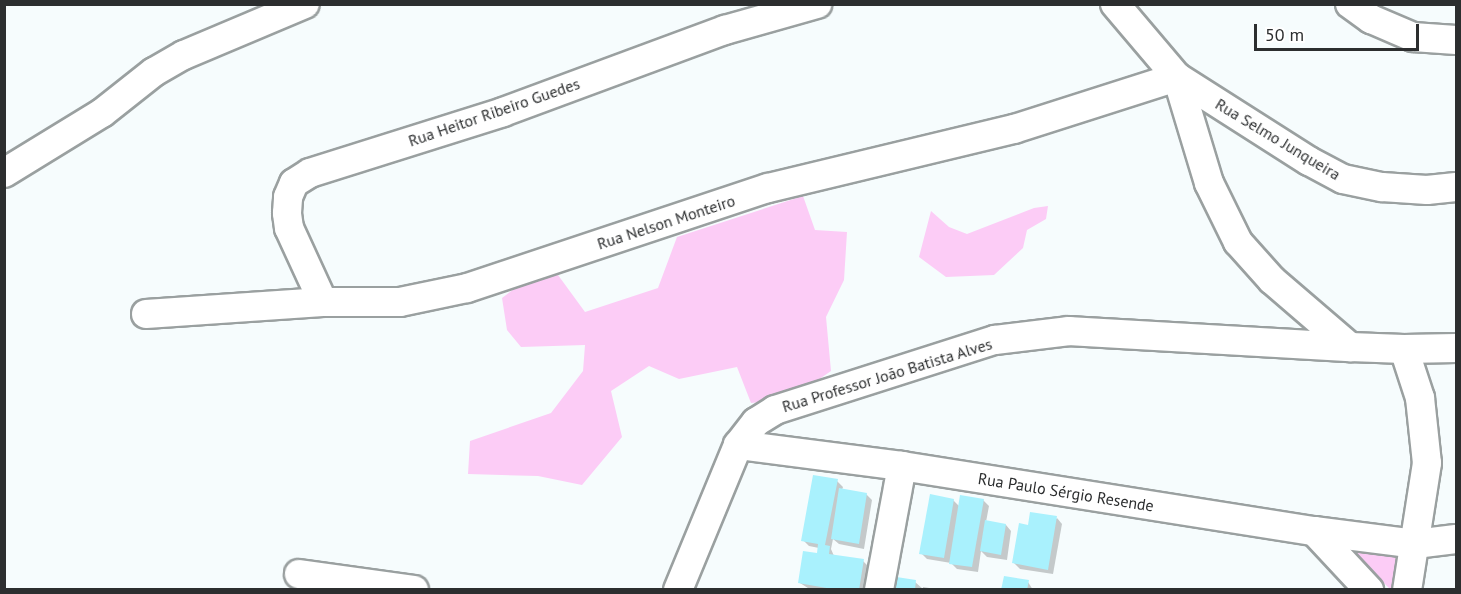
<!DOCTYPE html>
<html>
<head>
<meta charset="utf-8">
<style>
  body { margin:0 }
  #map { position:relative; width:1461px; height:594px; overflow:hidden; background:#f6fcfd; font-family:"PT Sans",sans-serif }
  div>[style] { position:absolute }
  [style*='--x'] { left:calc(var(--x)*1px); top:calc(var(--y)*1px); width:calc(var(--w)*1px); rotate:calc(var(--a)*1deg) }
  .green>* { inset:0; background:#fcccf6 }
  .shadow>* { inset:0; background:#0003 }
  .building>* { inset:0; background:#a9f1fd }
  .roads { filter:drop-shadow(2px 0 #9aa0a0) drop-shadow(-2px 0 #9aa0a0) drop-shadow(0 2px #9aa0a0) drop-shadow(0 -2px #9aa0a0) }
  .minor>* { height:28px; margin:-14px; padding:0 14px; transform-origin:14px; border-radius:14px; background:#fff }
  span { translate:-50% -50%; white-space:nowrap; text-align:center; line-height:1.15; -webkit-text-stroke:6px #fff; paint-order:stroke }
  .street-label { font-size:16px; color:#2c2e2f }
  .frame { position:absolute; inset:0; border:6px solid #2c2e2f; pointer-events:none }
  .scale { position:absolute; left:1254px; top:24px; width:165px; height:27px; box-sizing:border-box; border:3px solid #2c2e2f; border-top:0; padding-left:8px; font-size:18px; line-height:21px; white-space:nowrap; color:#2c2e2f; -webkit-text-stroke:4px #fff; paint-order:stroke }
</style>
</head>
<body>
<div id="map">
  <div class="green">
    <i style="clip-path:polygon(803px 196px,815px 230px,847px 232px,844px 280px,826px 317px,831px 371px,808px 387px,778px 400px,751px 403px,737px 367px,679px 379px,649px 366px,611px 391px,622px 437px,582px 485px,538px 476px,468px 474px,470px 441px,551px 413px,583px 371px,585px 345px,521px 347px,507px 330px,502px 298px,523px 282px,558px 275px,585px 312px,658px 288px,677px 237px)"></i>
    <i style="clip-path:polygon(1048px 206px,1046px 219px,1027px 230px,1023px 248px,994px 275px,946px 277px,919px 257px,931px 211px,949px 227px,967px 234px,1034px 208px)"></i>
    <i style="clip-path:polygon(1349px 549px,1413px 555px,1403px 589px,1390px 589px)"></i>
  </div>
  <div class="shadow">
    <i style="clip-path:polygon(837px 481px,843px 487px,842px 490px,866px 494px,872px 500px,864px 549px,839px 544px,833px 539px,831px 549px,834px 556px,863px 561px,869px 567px,866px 590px,811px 590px,800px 583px,818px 554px,819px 548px,809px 546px,803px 540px)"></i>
    <i style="clip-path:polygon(953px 500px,960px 507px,983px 500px,989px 506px,986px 522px,1006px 525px,1011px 531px,1007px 560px,987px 557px,981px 551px,978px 572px,957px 569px,951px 563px,927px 559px,921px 553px)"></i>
    <i style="clip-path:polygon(1057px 518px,1062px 524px,1053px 574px,1020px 569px,1014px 563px)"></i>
    <i style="clip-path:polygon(915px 582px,923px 589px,923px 587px,942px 590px,890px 590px)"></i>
    <i style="clip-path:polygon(1028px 582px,1033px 590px,1003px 590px)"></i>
  </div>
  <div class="building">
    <i style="clip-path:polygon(813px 475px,838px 479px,825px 545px,830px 546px,829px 554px,864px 559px,859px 590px,838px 590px,798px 583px,803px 551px,817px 553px,818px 544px,801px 541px)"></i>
    <i style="clip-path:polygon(839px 488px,867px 493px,859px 544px,831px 539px)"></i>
    <i style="clip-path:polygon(930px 494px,954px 499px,944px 558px,919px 554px)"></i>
    <i style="clip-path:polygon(960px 495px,984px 499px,972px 567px,949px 564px)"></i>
    <i style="clip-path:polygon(1030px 512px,1057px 516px,1048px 570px,1012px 563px,1019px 523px,1028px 525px)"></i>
    <i style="clip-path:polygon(985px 520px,1006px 524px,1001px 555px,980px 551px)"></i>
    <i style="clip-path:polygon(890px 576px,916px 580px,915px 590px,888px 590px)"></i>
    <i style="clip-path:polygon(1004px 576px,1029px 580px,1027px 590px,1001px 590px)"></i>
  </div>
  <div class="roads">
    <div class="minor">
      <i style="--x:1115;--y:4;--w:96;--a:49.7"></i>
      <i style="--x:1177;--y:77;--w:111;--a:73.2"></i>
      <i style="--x:1209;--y:183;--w:66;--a:63.8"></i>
      <i style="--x:1238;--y:242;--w:51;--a:48.2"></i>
      <i style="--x:1272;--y:280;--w:103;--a:40.7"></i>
      <i style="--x:1350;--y:347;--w:54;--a:2.1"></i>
      <i style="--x:1404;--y:349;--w:52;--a:71.9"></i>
      <i style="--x:1420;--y:398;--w:65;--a:83.9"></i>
      <i style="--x:1427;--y:463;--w:129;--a:98.9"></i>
      <i style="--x:1350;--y:4;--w:26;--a:36"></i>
      <i style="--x:1371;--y:19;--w:46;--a:23.2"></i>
      <i style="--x:1413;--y:37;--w:43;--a:4"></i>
      <i style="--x:4;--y:173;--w:115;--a:-31.5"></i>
      <i style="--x:102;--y:113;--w:66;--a:-38.3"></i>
      <i style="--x:154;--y:72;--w:34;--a:-30"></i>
      <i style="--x:184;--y:55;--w:131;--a:-22.9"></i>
      <i style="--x:323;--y:302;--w:81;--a:-114.7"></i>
      <i style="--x:289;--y:228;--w:15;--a:-98"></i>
      <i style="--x:287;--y:213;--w:16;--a:-86"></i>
      <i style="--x:288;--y:197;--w:15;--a:-67"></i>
      <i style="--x:294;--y:183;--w:19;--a:-32"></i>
      <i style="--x:310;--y:173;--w:202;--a:-17.5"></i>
      <i style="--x:503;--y:112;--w:237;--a:-20.3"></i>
      <i style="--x:725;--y:30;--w:96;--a:-15.8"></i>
      <i style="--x:146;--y:314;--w:177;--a:-3.9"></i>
      <i style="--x:323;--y:302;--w:77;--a:0"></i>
      <i style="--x:400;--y:302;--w:68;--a:-11.8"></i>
      <i style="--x:467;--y:288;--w:317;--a:-18.4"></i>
      <i style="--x:768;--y:188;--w:253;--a:-13.5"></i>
      <i style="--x:1014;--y:129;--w:171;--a:-17.7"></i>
      <i style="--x:1177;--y:77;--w:156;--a:32.5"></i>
      <i style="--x:1309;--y:161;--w:38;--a:28"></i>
      <i style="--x:1343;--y:179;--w:40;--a:12"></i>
      <i style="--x:1382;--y:187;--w:45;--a:3.8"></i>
      <i style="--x:1427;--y:190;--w:29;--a:-6"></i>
      <i style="--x:1404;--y:349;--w:52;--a:-1.1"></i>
      <i style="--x:738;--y:445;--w:165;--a:7.3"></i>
      <i style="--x:902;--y:466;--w:417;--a:9"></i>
      <i style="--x:1314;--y:531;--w:81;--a:47"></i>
      <i style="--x:1314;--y:531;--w:102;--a:7.3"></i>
      <i style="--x:1415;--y:544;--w:41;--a:-7"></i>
      <i style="--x:299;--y:574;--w:116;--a:7.9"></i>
      <i style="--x:678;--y:590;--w:157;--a:-67.5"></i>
      <i style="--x:738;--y:445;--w:29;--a:-52"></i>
      <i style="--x:756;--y:422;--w:22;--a:-32"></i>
      <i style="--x:775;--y:410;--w:231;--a:-17.7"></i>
      <i style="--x:995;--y:340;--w:75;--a:-6.9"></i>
      <i style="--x:1069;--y:331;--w:281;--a:3.3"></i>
      <i style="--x:879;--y:590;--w:126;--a:-79.5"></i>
    </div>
  </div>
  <div class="street-label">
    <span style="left:494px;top:112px;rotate:-19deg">Rua Heitor Ribeiro Guedes</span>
    <span style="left:1278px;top:139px;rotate:31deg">Rua Selmo Junqueira</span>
    <span style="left:666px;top:222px;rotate:-18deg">Rua Nelson Monteiro</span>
    <span style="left:887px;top:375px;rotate:-17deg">Rua Professor João Batista Alves</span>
    <span style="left:1066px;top:492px;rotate:9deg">Rua Paulo Sérgio Resende</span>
  </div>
  <div class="frame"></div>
  <div class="scale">50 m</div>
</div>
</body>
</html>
